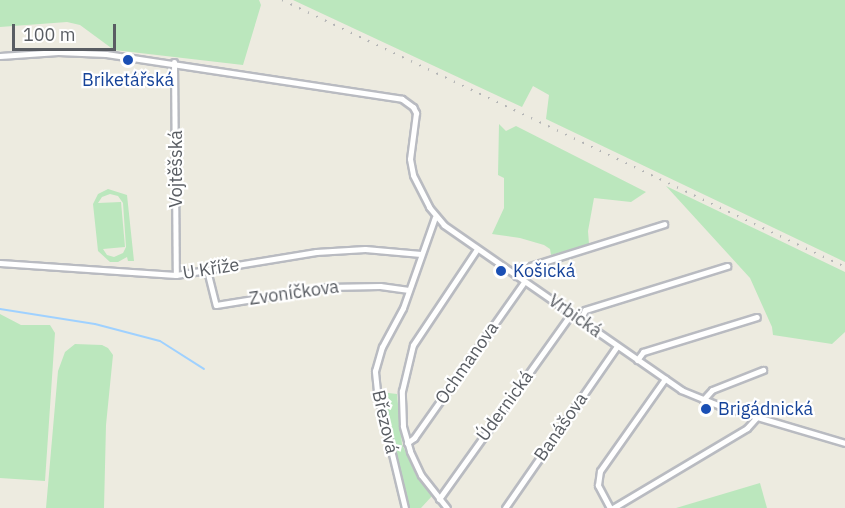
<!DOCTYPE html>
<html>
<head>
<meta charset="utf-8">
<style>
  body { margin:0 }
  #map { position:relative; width:845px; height:508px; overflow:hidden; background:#edebe0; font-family:"IBM Plex Sans",sans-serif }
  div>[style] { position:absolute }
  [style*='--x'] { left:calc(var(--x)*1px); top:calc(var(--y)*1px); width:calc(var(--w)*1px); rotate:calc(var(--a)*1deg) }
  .green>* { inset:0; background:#bbe7bd }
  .stream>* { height:2px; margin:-1px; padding:0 1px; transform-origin:1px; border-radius:1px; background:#9fd1ff }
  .roads { filter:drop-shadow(2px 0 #b9bbc1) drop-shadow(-2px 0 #b9bbc1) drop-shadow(0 2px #b9bbc1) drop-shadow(0 -2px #b9bbc1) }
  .minor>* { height:5px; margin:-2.5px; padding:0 2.5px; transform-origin:2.5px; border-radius:2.5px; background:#fff }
  .rail>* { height:2px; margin-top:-1px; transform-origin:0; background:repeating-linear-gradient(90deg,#b4b5b6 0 1.5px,transparent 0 9.5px) }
  .dots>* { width:16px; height:16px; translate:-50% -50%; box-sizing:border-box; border:3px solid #fff; border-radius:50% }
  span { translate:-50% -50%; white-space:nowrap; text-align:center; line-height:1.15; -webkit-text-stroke:4.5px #fff; paint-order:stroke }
  .transit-label { font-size:18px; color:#164399 }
  .left { translate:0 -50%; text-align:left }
  .street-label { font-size:18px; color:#595d63 }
  .scale { position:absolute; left:12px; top:24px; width:104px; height:27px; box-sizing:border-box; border:3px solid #595d63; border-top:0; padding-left:8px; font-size:18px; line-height:21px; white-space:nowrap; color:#595d63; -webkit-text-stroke:4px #fff; paint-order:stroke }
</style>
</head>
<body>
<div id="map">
  <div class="green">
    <i style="clip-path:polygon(0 0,259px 0,261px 5px,243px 65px,114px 50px,80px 25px,67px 22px,0 27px)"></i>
    <i style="clip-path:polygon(293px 0,845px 0,845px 262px,546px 119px,549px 95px,533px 86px,522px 107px)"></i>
    <i style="clip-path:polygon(499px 124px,506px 131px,516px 126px,646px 192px,631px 202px,594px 198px,588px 231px,589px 244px,551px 255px,550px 249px,544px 245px,520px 238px,492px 234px,504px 208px,504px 178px,498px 175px)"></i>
    <i style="clip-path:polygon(666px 186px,845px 272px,845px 332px,832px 344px,773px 335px,772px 327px,750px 278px)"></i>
    <i style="clip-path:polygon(evenodd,108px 189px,127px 195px,134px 261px,128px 261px,127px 257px,118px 262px,110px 262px,98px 251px,93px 204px,98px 194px,108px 189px,110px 194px,118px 196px,123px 203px,126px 247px,123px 253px,114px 257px,107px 255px,103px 249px,125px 247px,121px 202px,98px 203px,102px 197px,110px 194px)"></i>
    <i style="clip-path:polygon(0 314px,21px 325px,50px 325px,55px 333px,45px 481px,0 478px)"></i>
    <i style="clip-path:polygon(75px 344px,102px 345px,108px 348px,113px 355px,106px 425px,104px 508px,46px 508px,58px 371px,65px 352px)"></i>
    <i style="clip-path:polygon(380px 392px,397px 394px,402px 444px,417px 477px,432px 496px,421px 508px,408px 508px)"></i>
    <i style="clip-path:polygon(760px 483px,767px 508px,676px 508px)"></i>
  </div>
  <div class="stream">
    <i style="--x:0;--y:309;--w:96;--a:9"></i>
    <i style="--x:95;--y:324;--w:67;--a:14.7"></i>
    <i style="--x:160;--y:341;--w:52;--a:32.5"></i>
  </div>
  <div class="roads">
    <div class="minor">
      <i style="--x:0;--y:56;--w:58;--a:-3.9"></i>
      <i style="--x:58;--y:52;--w:48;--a:2.4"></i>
      <i style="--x:106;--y:54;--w:299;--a:8.6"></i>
      <i style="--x:402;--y:99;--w:14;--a:36"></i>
      <i style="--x:413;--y:107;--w:7;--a:63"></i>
      <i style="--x:416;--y:113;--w:46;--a:97.4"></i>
      <i style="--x:410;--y:159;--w:16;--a:79"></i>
      <i style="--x:413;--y:175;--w:36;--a:63"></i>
      <i style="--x:429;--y:207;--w:23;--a:50"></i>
      <i style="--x:444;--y:225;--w:289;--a:34.8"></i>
      <i style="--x:681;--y:390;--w:42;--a:22.3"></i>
      <i style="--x:720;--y:406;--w:130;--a:16.5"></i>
      <i style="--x:174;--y:62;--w:213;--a:89.5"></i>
      <i style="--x:0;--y:263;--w:176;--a:3.9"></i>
      <i style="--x:176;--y:275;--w:142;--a:-9.3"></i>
      <i style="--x:316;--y:252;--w:49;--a:-3.5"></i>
      <i style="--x:365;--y:249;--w:56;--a:5.1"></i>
      <i style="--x:207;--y:270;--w:36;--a:76"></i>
      <i style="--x:216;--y:305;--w:112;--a:-9.2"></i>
      <i style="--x:327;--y:287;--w:53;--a:-1.1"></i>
      <i style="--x:380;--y:286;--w:29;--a:8"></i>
      <i style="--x:516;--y:276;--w:11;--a:-45"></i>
      <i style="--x:524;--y:268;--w:147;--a:-17.4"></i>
      <i style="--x:580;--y:320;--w:11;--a:-63"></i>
      <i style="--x:585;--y:310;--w:149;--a:-17.2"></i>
      <i style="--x:637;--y:360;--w:10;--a:-53"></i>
      <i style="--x:643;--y:352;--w:119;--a:-17.1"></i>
      <i style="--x:703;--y:400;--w:13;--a:-48"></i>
      <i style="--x:712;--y:390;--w:55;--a:-21.4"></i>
      <i style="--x:407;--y:443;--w:9;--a:-36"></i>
      <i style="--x:414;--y:438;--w:191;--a:-54.8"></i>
      <i style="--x:439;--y:499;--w:227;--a:-54.5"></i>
      <i style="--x:405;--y:508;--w:120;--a:-103.5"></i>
      <i style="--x:377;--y:391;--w:20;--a:-96"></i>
      <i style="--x:375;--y:371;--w:25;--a:-74"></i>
      <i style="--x:382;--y:347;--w:44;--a:-61.7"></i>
      <i style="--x:403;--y:308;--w:96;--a:-70.6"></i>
      <i style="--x:447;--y:508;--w:42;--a:-128.2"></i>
      <i style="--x:421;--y:475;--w:26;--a:-115"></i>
      <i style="--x:410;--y:451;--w:26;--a:-106"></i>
      <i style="--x:403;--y:426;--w:35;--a:-92"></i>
      <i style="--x:402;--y:391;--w:47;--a:-76.6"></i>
      <i style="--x:413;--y:345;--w:115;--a:-56.3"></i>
      <i style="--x:505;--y:508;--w:197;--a:-55.3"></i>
      <i style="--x:610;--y:508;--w:26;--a:-118"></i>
      <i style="--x:598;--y:485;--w:14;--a:-82"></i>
      <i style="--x:600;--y:471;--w:113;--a:-54.8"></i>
      <i style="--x:613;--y:508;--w:156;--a:-30.8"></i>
      <i style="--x:747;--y:428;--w:13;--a:-48"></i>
    </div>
  </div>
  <div class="rail">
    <i style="--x:282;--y:0;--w:623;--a:25.37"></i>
  </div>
  <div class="dots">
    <i style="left:128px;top:60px;background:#1a4fb4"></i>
    <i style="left:501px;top:271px;background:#1a4fb4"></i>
    <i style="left:706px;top:409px;background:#1a4fb4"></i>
  </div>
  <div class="transit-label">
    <span style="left:128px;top:80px">Briketářská</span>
    <span class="left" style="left:513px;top:271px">Košická</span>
    <span class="left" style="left:718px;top:409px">Brigádnická</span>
  </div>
  <div class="street-label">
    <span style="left:176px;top:169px;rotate:-90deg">Vojtěšská</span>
    <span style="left:211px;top:269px;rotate:-9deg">U Kříže</span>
    <span style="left:294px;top:293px;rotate:-8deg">Zvoníčkova</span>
    <span style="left:575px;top:316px;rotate:35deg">Vrbická</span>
    <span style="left:467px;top:363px;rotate:-55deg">Ochmanova</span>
    <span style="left:505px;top:406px;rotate:-54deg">Údernická</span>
    <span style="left:385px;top:422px;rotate:77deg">Březová</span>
    <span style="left:561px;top:427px;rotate:-55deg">Banášova</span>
  </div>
  <div class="scale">100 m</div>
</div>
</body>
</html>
